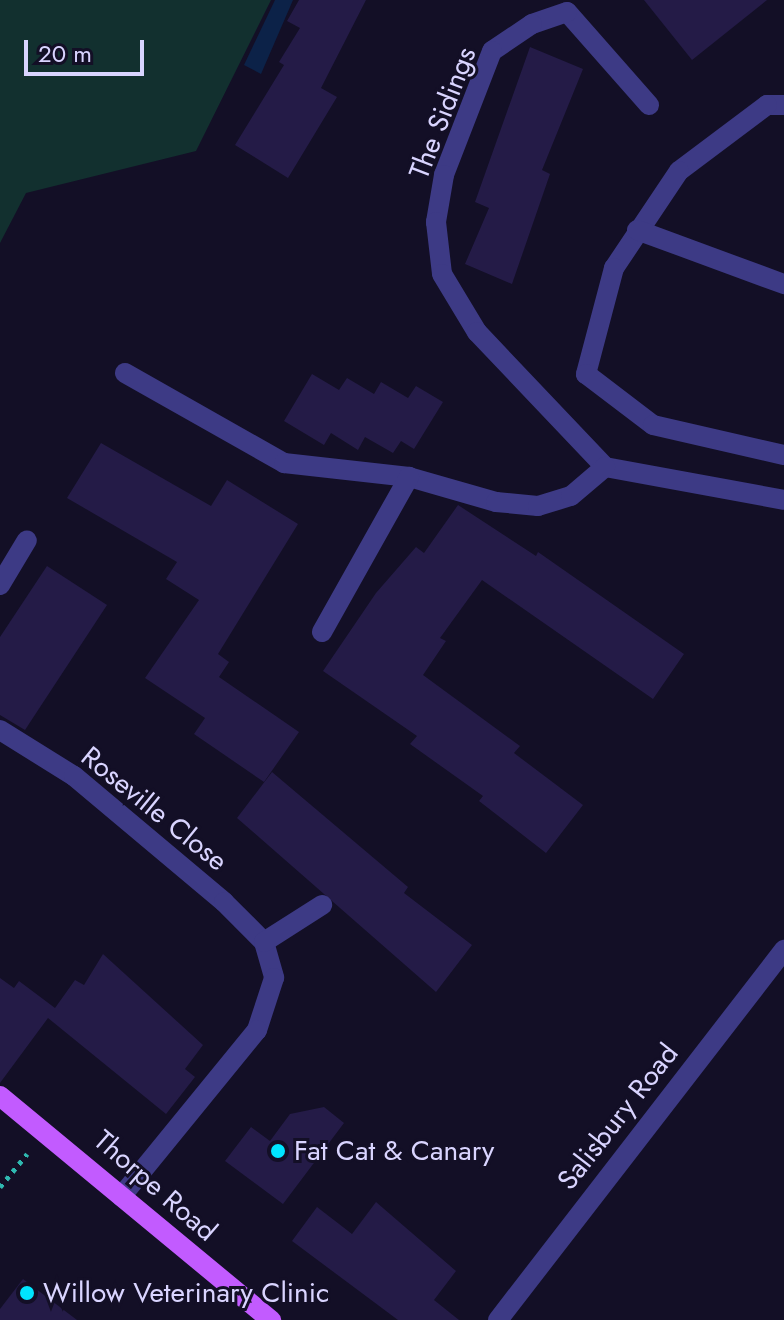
<!DOCTYPE html>
<html>
<head>
<meta charset="utf-8">
<style>
  body { margin:0 }
  #map { position:relative; width:784px; height:1320px; overflow:hidden; background:#130f26; font-family:Jost,sans-serif }
  div>[style] { position:absolute }
  [style*='--x'] { left:calc(var(--x)*1px); top:calc(var(--y)*1px); width:calc(var(--w)*1px); rotate:calc(var(--a)*1deg) }
  .green>* { inset:0; background:#12302f }
  .water>* { inset:0; background:#0c2248 }
  .building>* { inset:0; background:#241b47 }
  .path>* { height:5px; margin-top:-2.5px; transform-origin:0; background:repeating-linear-gradient(90deg,#2fb8b0 0 4px,transparent 0 10px) }
  .minor>* { height:20px; margin:-10px; padding:0 10px; transform-origin:10px; border-radius:10px; background:#3d3a85 }
  .major>* { height:20px; margin:-10px; padding:0 10px; transform-origin:10px; border-radius:10px; background:#c25bff }
  .dots>* { width:22px; height:22px; translate:-50% -50%; box-sizing:border-box; border:4px solid #130f26; border-radius:50% }
  span { translate:-50% -50%; white-space:nowrap; text-align:center; line-height:1.15; -webkit-text-stroke:6px #130f26; paint-order:stroke }
  .street-label { font-size:28px; color:#d9d4ff }
  .poi-label { font-size:28px; color:#d9d4ff }
  .left { translate:0 -50%; text-align:left }
  .scale { position:absolute; left:24px; top:40px; width:120px; height:36px; box-sizing:border-box; border:4px solid #d9d4ff; border-top:0; padding-left:10px; font-size:24px; line-height:28px; white-space:nowrap; color:#d9d4ff; -webkit-text-stroke:6px #130f26; paint-order:stroke }
</style>
</head>
<body>
<div id="map">
  <div class="green">
    <i style="clip-path:polygon(0 0,271px 0,196px 151px,26px 193px,0 243px)"></i>
  </div>
  <div class="water">
    <i style="clip-path:polygon(275px 0,293px 0,261px 74px,244px 65px)"></i>
  </div>
  <div class="building">
    <i style="clip-path:polygon(299px 0,366px 0,321px 88px,337px 97px,288px 178px,235px 145px,284px 65px,279px 62px,300px 28px,287px 21px)"></i>
    <i style="clip-path:polygon(644px 0,767px 0,692px 60px)"></i>
    <i style="clip-path:polygon(530px 47px,583px 69px,542px 170px,550px 174px,512px 284px,465px 264px,489px 208px,475px 202px)"></i>
    <i style="clip-path:polygon(312px 374px,339px 390px,347px 378px,374px 394px,381px 382px,408px 398px,416px 386px,443px 402px,414px 449px,401px 441px,393px 453px,365px 437px,358px 450px,331px 433px,324px 445px,284px 421px)"></i>
    <i style="clip-path:polygon(101px 443px,211px 506px,227px 480px,298px 524px,218px 654px,229px 662px,219px 677px,299px 732px,264px 782px,194px 734px,205px 718px,145px 678px,199px 600px,166px 579px,177px 562px,67px 498px)"></i>
    <i style="clip-path:polygon(458px 505px,536px 556px,538px 552px,684px 654px,653px 699px,482px 580px,440px 638px,446px 641px,423px 675px,520px 746px,514px 753px,583px 805px,546px 853px,479px 801px,483px 796px,410px 744px,417px 736px,323px 671px,376px 593px,416px 547px,424px 553px)"></i>
    <i style="clip-path:polygon(47px 566px,107px 605px,25px 730px,0 715px,0 637px)"></i>
    <i style="clip-path:polygon(272px 772px,408px 887px,404px 893px,472px 945px,436px 992px,237px 818px)"></i>
    <i style="clip-path:polygon(103px 954px,203px 1045px,185px 1069px,195px 1077px,166px 1114px,48px 1018px,0 1083px,0 978px,14px 988px,19px 981px,55px 1008px,75px 980px,84px 985px)"></i>
    <i style="clip-path:polygon(324px 1107px,344px 1123px,283px 1204px,225px 1161px,251px 1127px,270px 1141px,290px 1114px)"></i>
    <i style="clip-path:polygon(376px 1202px,456px 1271px,434px 1300px,459px 1320px,398px 1320px,292px 1241px,317px 1207px,352px 1234px)"></i>
    <i style="clip-path:polygon(23px 1279px,77px 1320px,0 1320px,0 1309px)"></i>
  </div>
  <div class="path">
    <i style="--x:0;--y:1187;--w:43;--a:-50.7"></i>
  </div>
  <div class="minor">
    <i style="--x:649;--y:105;--w:124;--a:-131.4"></i>
    <i style="--x:567;--y:12;--w:37;--a:161"></i>
    <i style="--x:532;--y:24;--w:48;--a:146"></i>
    <i style="--x:492;--y:51;--w:133;--a:111.2"></i>
    <i style="--x:444;--y:175;--w:48;--a:99.7"></i>
    <i style="--x:436;--y:222;--w:52;--a:83.4"></i>
    <i style="--x:442;--y:274;--w:68;--a:58.9"></i>
    <i style="--x:477;--y:332;--w:186;--a:46.5"></i>
    <i style="--x:605;--y:467;--w:182;--a:10.4"></i>
    <i style="--x:784;--y:105;--w:17;--a:180"></i>
    <i style="--x:767;--y:105;--w:110;--a:143.1"></i>
    <i style="--x:679;--y:171;--w:117;--a:123.8"></i>
    <i style="--x:614;--y:268;--w:110;--a:104.8"></i>
    <i style="--x:586;--y:374;--w:84;--a:37.3"></i>
    <i style="--x:653;--y:425;--w:134;--a:12.9"></i>
    <i style="--x:637;--y:230;--w:157;--a:20.2"></i>
    <i style="--x:125;--y:373;--w:183;--a:29.5"></i>
    <i style="--x:284;--y:463;--w:126;--a:6.4"></i>
    <i style="--x:409;--y:477;--w:91;--a:16"></i>
    <i style="--x:496;--y:502;--w:42;--a:5.4"></i>
    <i style="--x:538;--y:506;--w:34;--a:-17"></i>
    <i style="--x:571;--y:496;--w:45;--a:-40.5"></i>
    <i style="--x:0;--y:585;--w:52;--a:-59"></i>
    <i style="--x:322;--y:632;--w:178;--a:-60.7"></i>
    <i style="--x:0;--y:730;--w:87;--a:31.9"></i>
    <i style="--x:74;--y:776;--w:196;--a:40"></i>
    <i style="--x:224;--y:902;--w:57;--a:45"></i>
    <i style="--x:264;--y:942;--w:37;--a:74"></i>
    <i style="--x:274;--y:978;--w:55;--a:108.1"></i>
    <i style="--x:257;--y:1030;--w:215;--a:129.2"></i>
    <i style="--x:264;--y:942;--w:69;--a:-32.5"></i>
    <i style="--x:498;--y:1320;--w:468;--a:-52.3"></i>
  </div>
  <div class="major">
    <i style="--x:0;--y:1096;--w:352;--a:39.6"></i>
  </div>
  <div class="dots">
    <i style="left:278px;top:1151px;background:#00e5ff"></i>
    <i style="left:27px;top:1293px;background:#00e5ff"></i>
  </div>
  <div class="street-label">
    <span style="left:443px;top:113px;rotate:-69deg">The Sidings</span>
    <span style="left:154px;top:809px;rotate:39deg">Roseville Close</span>
    <span style="left:618px;top:1117px;rotate:-52deg">Salisbury Road</span>
    <span style="left:155px;top:1186px;rotate:41deg">Thorpe Road</span>
  </div>
  <div class="poi-label">
    <span class="left" style="left:294px;top:1151px">Fat Cat &amp; Canary</span>
    <span class="left" style="left:43px;top:1293px">Willow Veterinary Clinic</span>
  </div>
  <div class="scale">20 m</div>
</div>
</body>
</html>
